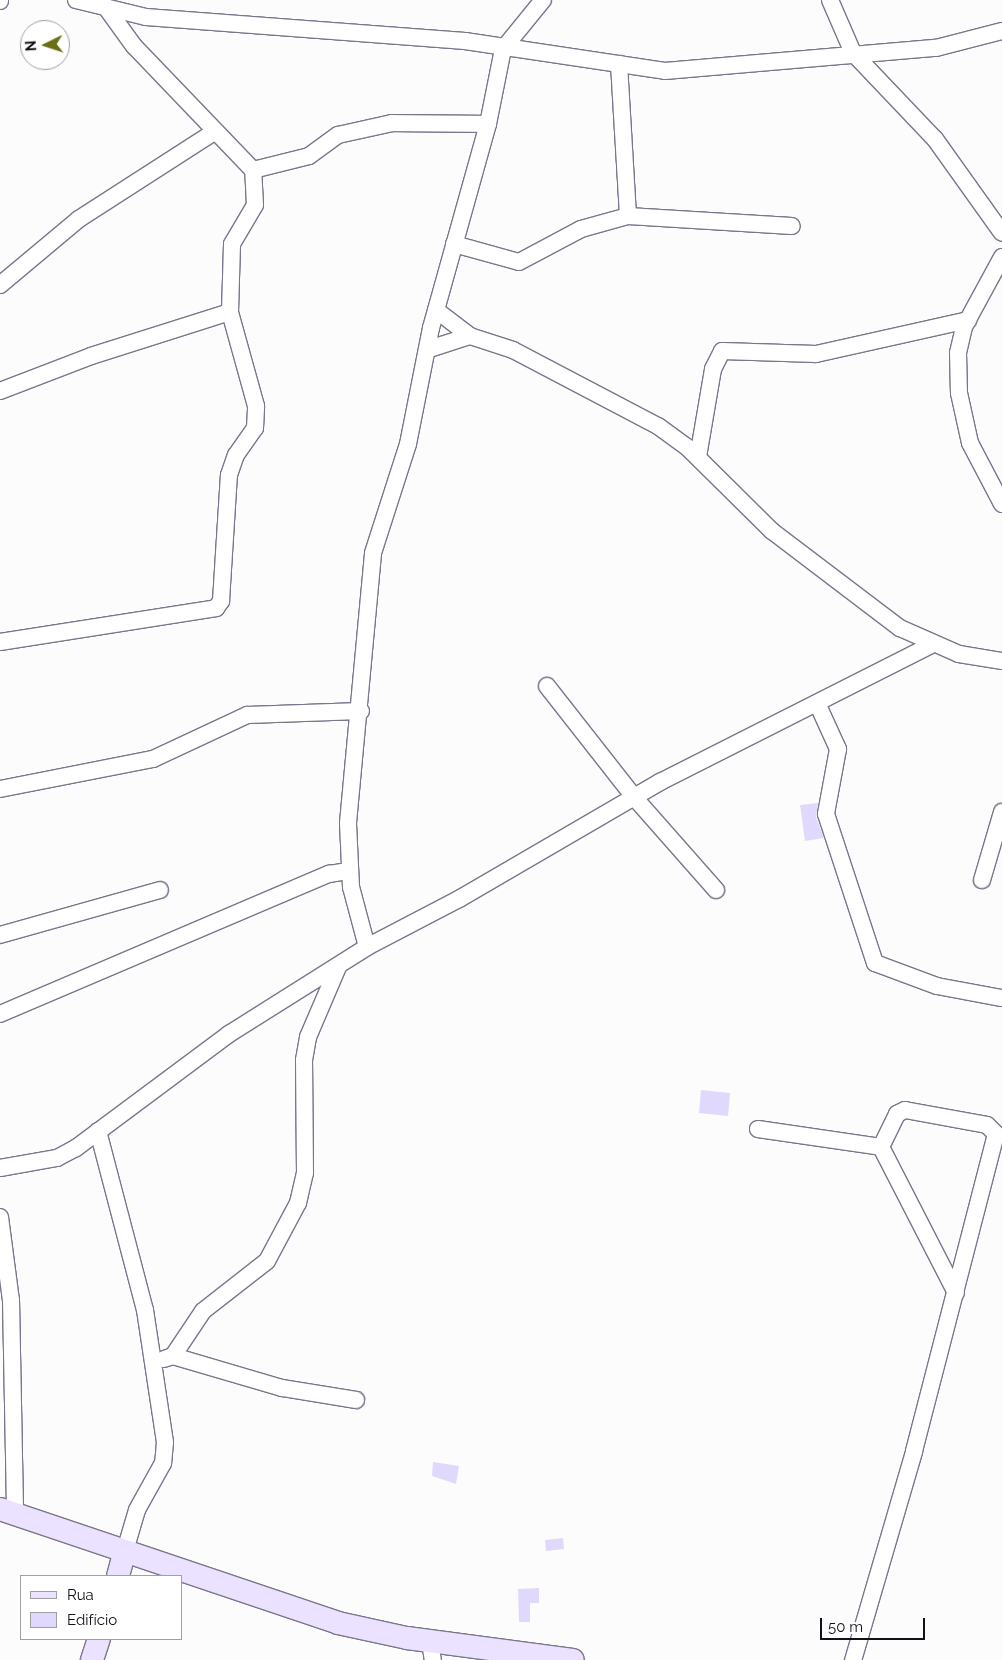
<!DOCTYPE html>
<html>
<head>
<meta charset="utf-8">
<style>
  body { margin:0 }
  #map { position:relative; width:1002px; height:1660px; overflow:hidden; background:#fcfcfc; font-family:Raleway,sans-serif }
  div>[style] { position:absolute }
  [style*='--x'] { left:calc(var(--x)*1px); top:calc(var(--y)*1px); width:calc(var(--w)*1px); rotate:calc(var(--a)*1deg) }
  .building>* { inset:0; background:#e1d8fe }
  .roads { filter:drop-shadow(1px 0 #7b758c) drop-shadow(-1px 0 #7b758c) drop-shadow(0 1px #7b758c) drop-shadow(0 -1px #7b758c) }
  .street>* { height:16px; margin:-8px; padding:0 8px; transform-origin:8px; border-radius:8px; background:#fff }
  .secondary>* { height:22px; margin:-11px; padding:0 11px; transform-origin:11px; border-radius:11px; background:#ebe2ff }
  span { translate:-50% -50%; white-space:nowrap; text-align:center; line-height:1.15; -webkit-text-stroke:4px #fff; paint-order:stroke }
  .legend { position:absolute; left:20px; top:1575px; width:162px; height:65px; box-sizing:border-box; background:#fff; border:1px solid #a09fa3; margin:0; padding:6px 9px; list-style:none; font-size:15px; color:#121018 }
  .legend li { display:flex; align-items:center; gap:10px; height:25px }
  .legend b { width:25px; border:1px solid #a09fa3 }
  .north { position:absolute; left:20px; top:20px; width:50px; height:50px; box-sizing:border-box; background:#fff; border:1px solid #a09fa3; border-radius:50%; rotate:266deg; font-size:14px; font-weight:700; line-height:20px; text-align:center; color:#121018 }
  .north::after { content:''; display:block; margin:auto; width:18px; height:22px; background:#6b7015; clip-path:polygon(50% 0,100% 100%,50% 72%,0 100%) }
  .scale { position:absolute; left:820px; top:1618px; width:105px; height:22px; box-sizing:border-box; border:2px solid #121018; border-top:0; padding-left:6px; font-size:15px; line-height:18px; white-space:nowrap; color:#121018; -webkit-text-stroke:4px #fff; paint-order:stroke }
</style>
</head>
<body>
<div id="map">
  <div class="building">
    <i style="clip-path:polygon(818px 803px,816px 817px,824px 838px,805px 841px,800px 805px)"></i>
    <i style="clip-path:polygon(701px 1090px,730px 1093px,728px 1116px,699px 1113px)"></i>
    <i style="clip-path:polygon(433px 1462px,459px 1466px,456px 1484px,432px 1476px)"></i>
    <i style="clip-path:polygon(563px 1538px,564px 1549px,546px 1551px,545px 1540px)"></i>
    <i style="clip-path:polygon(539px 1588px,539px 1603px,530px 1603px,530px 1622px,519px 1622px,518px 1589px)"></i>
  </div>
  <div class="roads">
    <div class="street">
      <i style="--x:76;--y:0;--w:72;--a:13.7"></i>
      <i style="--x:146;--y:17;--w:320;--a:4.3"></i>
      <i style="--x:465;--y:41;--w:202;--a:8.5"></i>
      <i style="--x:665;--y:71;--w:272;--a:-4.9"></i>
      <i style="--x:936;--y:48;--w:68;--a:-14.4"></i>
      <i style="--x:830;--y:0;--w:58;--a:66.5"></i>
      <i style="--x:853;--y:53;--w:119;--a:46.4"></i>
      <i style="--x:935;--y:139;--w:115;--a:54.5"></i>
      <i style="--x:0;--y:1;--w:1;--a:-90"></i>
      <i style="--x:105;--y:6;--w:49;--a:54.1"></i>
      <i style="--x:134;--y:46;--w:172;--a:46.2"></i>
      <i style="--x:253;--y:170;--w:58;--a:-14"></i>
      <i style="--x:309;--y:156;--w:36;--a:-36"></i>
      <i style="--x:338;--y:135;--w:55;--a:-12.5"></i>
      <i style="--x:392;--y:123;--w:96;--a:0.6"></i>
      <i style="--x:619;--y:64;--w:152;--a:86.6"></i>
      <i style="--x:454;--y:244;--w:67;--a:15.5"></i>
      <i style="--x:519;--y:262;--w:70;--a:-28"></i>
      <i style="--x:581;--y:229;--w:49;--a:-15.5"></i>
      <i style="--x:628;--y:216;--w:164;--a:3.5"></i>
      <i style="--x:1002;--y:257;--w:80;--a:118.5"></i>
      <i style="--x:964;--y:327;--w:27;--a:103"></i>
      <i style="--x:958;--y:353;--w:40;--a:88.6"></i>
      <i style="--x:959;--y:393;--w:51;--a:77.6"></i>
      <i style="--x:970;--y:443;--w:69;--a:62.3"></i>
      <i style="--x:0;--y:285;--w:103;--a:-39.9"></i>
      <i style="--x:79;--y:219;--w:161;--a:-32.8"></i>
      <i style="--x:436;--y:310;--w:43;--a:37.4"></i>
      <i style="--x:470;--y:336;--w:45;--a:18"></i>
      <i style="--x:513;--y:350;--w:164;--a:27.7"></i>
      <i style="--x:658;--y:426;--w:36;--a:36"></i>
      <i style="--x:687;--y:447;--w:120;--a:44.7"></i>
      <i style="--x:772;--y:531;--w:161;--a:37.2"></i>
      <i style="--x:900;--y:628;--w:64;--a:23.8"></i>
      <i style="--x:959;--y:654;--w:44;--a:9.2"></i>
      <i style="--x:429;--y:349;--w:43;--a:-17.6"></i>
      <i style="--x:0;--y:391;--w:97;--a:-21"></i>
      <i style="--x:91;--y:356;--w:146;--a:-17.6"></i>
      <i style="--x:230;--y:312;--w:68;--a:-88.3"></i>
      <i style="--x:232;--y:244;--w:45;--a:-59.5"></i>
      <i style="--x:255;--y:205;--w:35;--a:-93"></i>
      <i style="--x:698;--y:457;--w:89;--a:-80.3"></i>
      <i style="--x:713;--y:369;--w:20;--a:-63"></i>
      <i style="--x:722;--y:351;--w:94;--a:1.8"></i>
      <i style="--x:816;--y:354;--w:156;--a:-12.6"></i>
      <i style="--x:0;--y:642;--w:219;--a:-8.9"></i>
      <i style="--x:216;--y:608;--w:9;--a:-54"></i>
      <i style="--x:221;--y:601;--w:126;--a:-86.4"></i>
      <i style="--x:229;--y:475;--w:21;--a:-71"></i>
      <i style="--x:236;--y:455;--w:33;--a:-55"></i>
      <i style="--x:255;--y:428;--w:22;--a:-87"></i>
      <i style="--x:256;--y:406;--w:98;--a:-105.5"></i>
      <i style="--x:547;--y:686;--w:141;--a:51.9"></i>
      <i style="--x:634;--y:797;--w:124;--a:48.6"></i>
      <i style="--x:817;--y:703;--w:51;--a:65.5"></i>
      <i style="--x:838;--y:749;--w:66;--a:100.5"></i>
      <i style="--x:826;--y:814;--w:157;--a:71.8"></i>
      <i style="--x:875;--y:963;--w:66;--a:20.4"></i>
      <i style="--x:937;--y:986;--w:66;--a:10.5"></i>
      <i style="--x:0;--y:789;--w:156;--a:-11.1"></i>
      <i style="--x:153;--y:759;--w:104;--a:-25.1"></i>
      <i style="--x:247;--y:715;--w:114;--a:-2"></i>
      <i style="--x:982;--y:880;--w:71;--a:-73.6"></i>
      <i style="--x:0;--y:935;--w:166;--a:-15.7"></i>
      <i style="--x:367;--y:947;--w:62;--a:-104.9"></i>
      <i style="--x:351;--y:887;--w:64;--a:-92.7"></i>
      <i style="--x:348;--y:823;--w:271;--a:-84.7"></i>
      <i style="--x:373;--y:553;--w:114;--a:-72.2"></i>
      <i style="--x:408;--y:444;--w:118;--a:-78.8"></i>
      <i style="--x:431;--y:328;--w:212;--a:-74.4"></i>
      <i style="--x:488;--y:124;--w:76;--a:-78.7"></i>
      <i style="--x:503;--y:49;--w:63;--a:-50.8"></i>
      <i style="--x:0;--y:1014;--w:358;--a:-23.1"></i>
      <i style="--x:329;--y:874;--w:20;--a:-9"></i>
      <i style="--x:758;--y:1129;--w:124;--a:8.3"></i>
      <i style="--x:881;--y:1147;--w:37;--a:-64"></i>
      <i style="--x:897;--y:1114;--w:9;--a:-27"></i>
      <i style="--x:905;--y:1110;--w:83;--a:10.4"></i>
      <i style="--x:987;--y:1125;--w:13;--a:45"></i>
      <i style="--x:996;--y:1134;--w:328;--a:104.5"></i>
      <i style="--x:914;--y:1452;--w:217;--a:106.3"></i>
      <i style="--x:98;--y:1131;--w:185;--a:75.3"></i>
      <i style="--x:145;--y:1310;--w:134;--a:81.4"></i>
      <i style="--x:165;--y:1442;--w:21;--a:95"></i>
      <i style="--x:163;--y:1463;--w:54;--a:119"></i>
      <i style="--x:137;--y:1510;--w:46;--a:106.5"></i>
      <i style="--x:881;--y:1147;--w:164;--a:62.8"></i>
      <i style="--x:0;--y:1168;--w:58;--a:-10"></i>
      <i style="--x:57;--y:1158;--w:21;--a:-28"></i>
      <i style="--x:76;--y:1148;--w:191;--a:-36.7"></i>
      <i style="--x:229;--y:1034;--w:163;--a:-32.2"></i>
      <i style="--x:367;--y:947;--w:104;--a:-27.6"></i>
      <i style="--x:459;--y:899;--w:233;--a:-30.2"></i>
      <i style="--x:660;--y:782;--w:306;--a:-26.8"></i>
      <i style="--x:0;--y:1217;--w:84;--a:82.5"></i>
      <i style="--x:11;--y:1300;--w:214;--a:88.9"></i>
      <i style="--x:173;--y:1356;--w:54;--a:-56.3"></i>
      <i style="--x:203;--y:1311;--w:81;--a:-38"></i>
      <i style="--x:267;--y:1261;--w:66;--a:-61.9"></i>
      <i style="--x:298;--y:1203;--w:31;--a:-77"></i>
      <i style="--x:305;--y:1173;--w:113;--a:-90.5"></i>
      <i style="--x:304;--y:1060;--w:23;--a:-80"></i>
      <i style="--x:308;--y:1037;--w:76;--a:-66.8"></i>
      <i style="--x:164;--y:1359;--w:9;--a:-18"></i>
      <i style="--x:173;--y:1356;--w:114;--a:16.4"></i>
      <i style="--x:282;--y:1388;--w:75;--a:9.2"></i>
      <i style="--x:430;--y:1642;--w:18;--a:81"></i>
    </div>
    <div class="secondary">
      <i style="--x:0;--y:1509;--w:357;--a:18.6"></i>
      <i style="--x:338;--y:1623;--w:71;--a:12.3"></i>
      <i style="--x:407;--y:1638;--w:167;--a:7.5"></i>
      <i style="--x:118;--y:1576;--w:23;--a:-75"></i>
      <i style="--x:92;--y:1660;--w:22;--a:-72"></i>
    </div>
  </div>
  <ul class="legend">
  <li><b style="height:6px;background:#ebe2ff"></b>Rua</li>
  <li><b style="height:14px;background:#e1d8fe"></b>Edifício</li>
  </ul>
  <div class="north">N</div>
  <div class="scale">50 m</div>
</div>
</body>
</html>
